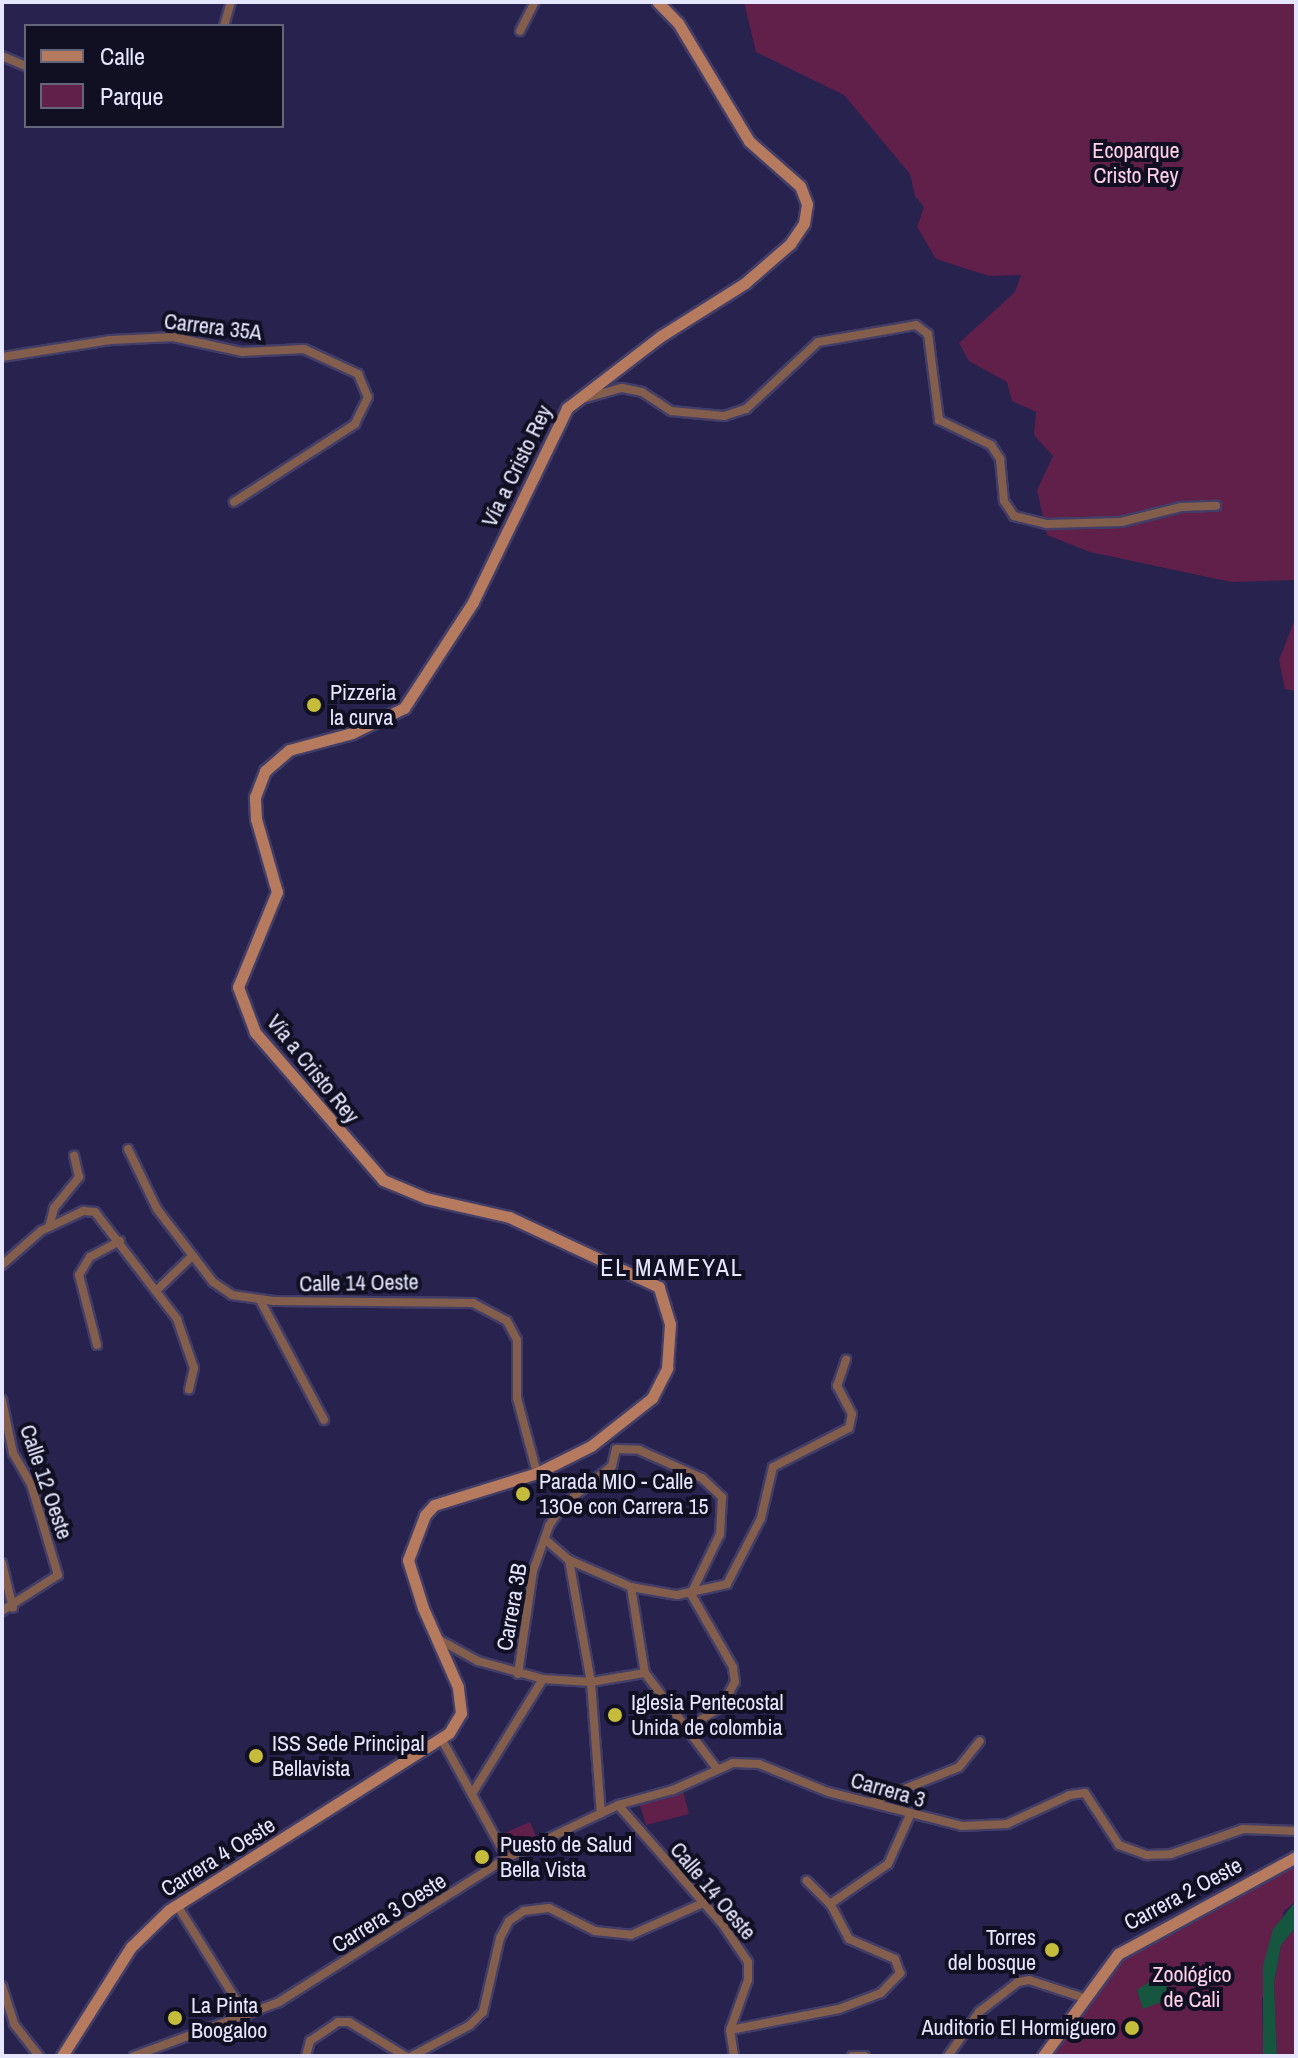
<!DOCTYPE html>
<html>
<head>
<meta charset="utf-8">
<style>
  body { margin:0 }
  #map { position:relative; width:1298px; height:2058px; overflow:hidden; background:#27224e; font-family:"Archivo Narrow",sans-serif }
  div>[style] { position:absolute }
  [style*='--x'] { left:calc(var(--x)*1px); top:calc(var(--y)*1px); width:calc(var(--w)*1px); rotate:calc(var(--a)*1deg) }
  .green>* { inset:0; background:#602049 }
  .water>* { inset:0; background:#16563f }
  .roads { filter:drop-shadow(2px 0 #423e67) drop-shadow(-2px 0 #423e67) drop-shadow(0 2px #423e67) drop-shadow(0 -2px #423e67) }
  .street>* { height:8px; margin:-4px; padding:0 4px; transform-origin:4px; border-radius:4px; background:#845e4d }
  .secondary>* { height:11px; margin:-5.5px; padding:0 5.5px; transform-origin:5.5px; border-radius:5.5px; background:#b67a5f }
  .dots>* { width:22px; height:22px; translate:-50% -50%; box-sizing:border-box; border:4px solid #111023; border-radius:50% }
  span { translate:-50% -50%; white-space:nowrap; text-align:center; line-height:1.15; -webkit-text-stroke:8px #111023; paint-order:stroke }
  .park-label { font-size:22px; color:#ffd0ea }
  .street-label { font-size:22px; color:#e6e7fe }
  .poi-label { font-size:22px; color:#e6e7fe }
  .left { translate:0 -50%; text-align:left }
  .right { translate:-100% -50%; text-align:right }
  .neighbourhood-label { font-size:24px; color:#e6e7fe; letter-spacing:2px }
  .frame { position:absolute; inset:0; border:4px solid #e6e7fe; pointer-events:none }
  .legend { position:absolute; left:24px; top:24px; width:260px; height:104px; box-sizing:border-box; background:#111023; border:2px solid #66667b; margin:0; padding:10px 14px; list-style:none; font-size:24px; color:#e6e7fe }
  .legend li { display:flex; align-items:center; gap:16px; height:40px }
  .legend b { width:40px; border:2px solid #66667b }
</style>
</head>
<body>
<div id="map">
  <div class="green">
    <i style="clip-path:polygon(744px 2px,1296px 2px,1296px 580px,1231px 582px,1090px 552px,1047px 535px,1037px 490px,1053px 456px,1034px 435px,1036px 412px,1012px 401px,1007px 382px,969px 361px,959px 343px,1015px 292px,1021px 275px,989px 276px,936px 259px,917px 227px,924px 207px,915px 196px,910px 174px,844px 95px,756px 52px)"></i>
    <i style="clip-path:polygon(1296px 617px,1296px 691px,1285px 689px,1279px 660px)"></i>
    <i style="clip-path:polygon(683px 1791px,689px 1814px,646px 1825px,639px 1802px)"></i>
    <i style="clip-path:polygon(530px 1822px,538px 1841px,509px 1854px,500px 1835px)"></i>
    <i style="clip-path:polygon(1296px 1857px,1296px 1901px,1284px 1911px,1262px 2000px,1263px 2056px,1043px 2056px,1118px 1954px)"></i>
    <i style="clip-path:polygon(1296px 1927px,1296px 2056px,1277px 2056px,1274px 1983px,1281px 1945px)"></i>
  </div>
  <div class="water">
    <i style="clip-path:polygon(1296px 1901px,1296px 1927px,1281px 1945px,1274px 1983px,1277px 2056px,1263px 2056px,1263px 1966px,1273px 1929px)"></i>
    <i style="clip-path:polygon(1152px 1980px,1167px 1984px,1169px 1999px,1143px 2009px,1137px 1990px)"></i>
  </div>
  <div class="roads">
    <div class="street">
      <i style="--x:224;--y:26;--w:25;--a:-74"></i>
      <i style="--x:520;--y:31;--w:33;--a:-63"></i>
      <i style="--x:2;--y:56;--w:26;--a:23"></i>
      <i style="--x:2;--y:357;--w:110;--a:-8.9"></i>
      <i style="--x:111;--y:340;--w:62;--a:-2.8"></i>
      <i style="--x:173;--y:337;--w:71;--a:12.3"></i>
      <i style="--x:242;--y:352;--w:62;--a:-2.8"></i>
      <i style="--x:304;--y:349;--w:60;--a:24.8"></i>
      <i style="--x:358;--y:374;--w:25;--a:67"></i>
      <i style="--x:368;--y:397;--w:30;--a:116"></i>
      <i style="--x:355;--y:424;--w:144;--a:147.2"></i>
      <i style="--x:586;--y:398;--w:37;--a:-16"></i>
      <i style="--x:622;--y:388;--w:20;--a:11"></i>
      <i style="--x:642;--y:392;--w:35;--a:33"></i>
      <i style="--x:671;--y:411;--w:53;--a:5.4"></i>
      <i style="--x:724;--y:416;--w:23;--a:-18"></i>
      <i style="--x:746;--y:409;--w:98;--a:-42.9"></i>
      <i style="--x:818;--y:342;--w:99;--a:-9.8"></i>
      <i style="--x:916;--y:325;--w:15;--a:37"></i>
      <i style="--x:928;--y:334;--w:87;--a:82.7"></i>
      <i style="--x:939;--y:420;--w:58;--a:25.7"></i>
      <i style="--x:991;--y:445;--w:17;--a:57"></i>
      <i style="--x:1000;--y:459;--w:42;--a:84.6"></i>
      <i style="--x:1004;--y:501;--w:18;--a:56"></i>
      <i style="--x:1014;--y:516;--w:34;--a:14"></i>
      <i style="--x:1047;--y:524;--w:74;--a:-1.5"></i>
      <i style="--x:1121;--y:522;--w:62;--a:-14"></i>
      <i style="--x:1181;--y:507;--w:35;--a:-2"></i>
      <i style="--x:128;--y:1149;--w:67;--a:64.2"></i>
      <i style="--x:157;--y:1209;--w:92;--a:52.5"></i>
      <i style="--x:213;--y:1282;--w:23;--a:34"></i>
      <i style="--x:232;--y:1295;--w:42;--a:8.1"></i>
      <i style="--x:274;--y:1301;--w:199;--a:0.6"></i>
      <i style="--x:473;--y:1303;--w:38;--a:28"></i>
      <i style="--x:507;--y:1321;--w:21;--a:62"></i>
      <i style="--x:517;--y:1340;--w:58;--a:90"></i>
      <i style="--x:517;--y:1398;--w:78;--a:75.1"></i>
      <i style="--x:49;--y:1227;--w:20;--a:-75"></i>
      <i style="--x:54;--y:1208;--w:40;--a:-51"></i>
      <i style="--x:79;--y:1177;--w:22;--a:-103"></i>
      <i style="--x:2;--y:1265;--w:52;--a:-41.1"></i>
      <i style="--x:41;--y:1231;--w:47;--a:-25.5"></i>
      <i style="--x:83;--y:1211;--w:12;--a:5"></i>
      <i style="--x:95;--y:1212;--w:135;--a:52.5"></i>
      <i style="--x:177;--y:1319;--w:52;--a:70.9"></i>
      <i style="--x:194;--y:1368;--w:22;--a:103"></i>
      <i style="--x:158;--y:1289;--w:47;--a:-44.1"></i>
      <i style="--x:260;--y:1300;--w:136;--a:61.9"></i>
      <i style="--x:97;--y:1345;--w:72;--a:-104.4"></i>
      <i style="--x:79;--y:1275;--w:21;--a:-59"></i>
      <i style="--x:90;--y:1257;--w:34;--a:-28"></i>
      <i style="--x:2;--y:1400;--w:54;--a:78.3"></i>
      <i style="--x:13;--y:1453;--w:36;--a:60"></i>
      <i style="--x:31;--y:1484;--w:95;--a:73.5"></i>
      <i style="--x:58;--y:1575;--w:67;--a:147.3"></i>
      <i style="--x:616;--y:1449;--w:23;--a:2"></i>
      <i style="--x:639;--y:1450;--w:69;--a:24"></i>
      <i style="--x:702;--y:1478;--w:28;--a:44"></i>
      <i style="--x:722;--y:1497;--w:37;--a:93"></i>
      <i style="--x:720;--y:1534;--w:67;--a:115.8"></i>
      <i style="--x:547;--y:1541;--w:29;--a:41"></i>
      <i style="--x:569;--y:1560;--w:68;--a:23.5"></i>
      <i style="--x:631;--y:1587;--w:47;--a:9.9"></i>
      <i style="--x:677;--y:1595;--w:51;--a:-12.4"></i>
      <i style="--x:727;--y:1584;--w:74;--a:-62.7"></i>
      <i style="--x:761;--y:1518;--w:52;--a:-76.8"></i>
      <i style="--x:773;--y:1467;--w:85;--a:-27.2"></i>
      <i style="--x:849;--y:1428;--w:14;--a:-78"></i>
      <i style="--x:852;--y:1414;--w:32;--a:-118"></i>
      <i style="--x:837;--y:1386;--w:28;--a:-71"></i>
      <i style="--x:569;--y:1560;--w:124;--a:79.8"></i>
      <i style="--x:591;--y:1682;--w:132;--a:85.7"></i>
      <i style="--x:2;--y:1563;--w:46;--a:76.3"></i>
      <i style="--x:631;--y:1587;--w:87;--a:80.8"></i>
      <i style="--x:645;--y:1673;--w:120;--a:53.1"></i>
      <i style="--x:438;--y:1639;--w:46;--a:28.8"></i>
      <i style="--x:478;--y:1661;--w:67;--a:15.5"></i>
      <i style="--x:543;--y:1679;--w:48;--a:3.6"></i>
      <i style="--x:591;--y:1682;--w:55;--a:-9.5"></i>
      <i style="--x:518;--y:1674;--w:104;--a:-81.7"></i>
      <i style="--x:533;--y:1571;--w:48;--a:-70.4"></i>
      <i style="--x:549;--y:1526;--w:24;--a:-57"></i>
      <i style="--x:562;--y:1506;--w:64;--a:-38.7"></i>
      <i style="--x:612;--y:1466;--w:17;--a:-77"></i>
      <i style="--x:688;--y:1728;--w:40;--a:-32.9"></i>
      <i style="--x:722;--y:1706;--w:27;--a:-62"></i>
      <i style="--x:735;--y:1682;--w:15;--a:-98"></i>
      <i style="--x:733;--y:1667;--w:84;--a:-119.9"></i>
      <i style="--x:442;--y:1740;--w:135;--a:61.2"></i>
      <i style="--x:472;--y:1794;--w:135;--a:-58.3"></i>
      <i style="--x:872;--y:1802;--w:94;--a:-21.9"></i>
      <i style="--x:959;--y:1767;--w:33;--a:-51"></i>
      <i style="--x:618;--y:1805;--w:159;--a:48.8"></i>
      <i style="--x:723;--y:1925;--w:45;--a:56"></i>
      <i style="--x:748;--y:1962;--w:18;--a:90"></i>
      <i style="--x:748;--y:1980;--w:53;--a:109.8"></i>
      <i style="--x:730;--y:2030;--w:26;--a:81"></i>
      <i style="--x:830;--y:1904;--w:70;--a:-34.6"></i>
      <i style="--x:888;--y:1864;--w:54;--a:-65.8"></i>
      <i style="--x:177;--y:1905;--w:131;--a:58.1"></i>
      <i style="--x:2;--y:1986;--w:40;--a:72"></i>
      <i style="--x:14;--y:2024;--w:41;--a:52"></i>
      <i style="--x:730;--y:2030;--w:111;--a:-10.9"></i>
      <i style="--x:839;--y:2009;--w:45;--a:-20.9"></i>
      <i style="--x:881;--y:1993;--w:28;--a:-46"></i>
      <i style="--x:900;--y:1973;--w:15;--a:-110"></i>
      <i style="--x:895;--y:1959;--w:50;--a:-156.5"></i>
      <i style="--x:849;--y:1939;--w:40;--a:-118"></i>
      <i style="--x:830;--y:1904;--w:33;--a:-135"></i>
      <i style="--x:134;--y:2056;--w:155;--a:-20.4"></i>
      <i style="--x:279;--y:2002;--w:270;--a:-32.3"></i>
      <i style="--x:507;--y:1858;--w:123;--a:-25.5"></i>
      <i style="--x:618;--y:1805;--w:57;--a:-15.3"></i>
      <i style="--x:673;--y:1790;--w:66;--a:-24.2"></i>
      <i style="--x:733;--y:1763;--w:26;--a:2"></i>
      <i style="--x:759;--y:1764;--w:74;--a:22.1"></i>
      <i style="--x:828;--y:1792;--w:138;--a:14.2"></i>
      <i style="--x:962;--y:1826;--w:45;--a:-2.5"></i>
      <i style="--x:1007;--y:1824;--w:69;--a:-24.7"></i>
      <i style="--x:1070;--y:1795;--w:15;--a:-8"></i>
      <i style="--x:1085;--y:1793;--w:62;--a:56.8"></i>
      <i style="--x:1119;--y:1845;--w:30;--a:20"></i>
      <i style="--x:1147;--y:1855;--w:24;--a:-2"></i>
      <i style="--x:1171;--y:1854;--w:76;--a:-19.1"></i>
      <i style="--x:1243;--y:1829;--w:53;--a:2.2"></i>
      <i style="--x:306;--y:2056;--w:16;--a:-75"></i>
      <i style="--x:310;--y:2041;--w:34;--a:-34"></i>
      <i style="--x:338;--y:2022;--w:11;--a:0"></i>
      <i style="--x:349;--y:2022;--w:66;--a:31.3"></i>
      <i style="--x:412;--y:2056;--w:66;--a:-28.1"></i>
      <i style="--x:470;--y:2025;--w:18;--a:-45"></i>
      <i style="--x:483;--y:2012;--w:76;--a:-77.1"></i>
      <i style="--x:500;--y:1938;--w:19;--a:-62"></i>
      <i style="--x:509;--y:1921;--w:18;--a:-34"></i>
      <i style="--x:524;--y:1911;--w:25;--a:-7"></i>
      <i style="--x:549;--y:1908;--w:51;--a:26.6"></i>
      <i style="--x:595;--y:1931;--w:36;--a:6"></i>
      <i style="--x:631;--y:1935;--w:77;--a:-23.9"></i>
      <i style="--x:852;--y:2056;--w:13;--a:0"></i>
      <i style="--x:948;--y:2056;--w:54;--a:-54.8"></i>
      <i style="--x:979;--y:2012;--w:49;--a:-37.6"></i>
      <i style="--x:1018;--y:1982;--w:11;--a:-10"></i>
      <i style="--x:1029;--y:1980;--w:58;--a:18.1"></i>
    </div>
    <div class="secondary">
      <i style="--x:62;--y:2056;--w:129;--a:-57.7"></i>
      <i style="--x:131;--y:1947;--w:53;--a:-44.2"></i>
      <i style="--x:169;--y:1910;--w:331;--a:-32.3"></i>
      <i style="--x:449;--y:1733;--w:23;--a:-59"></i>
      <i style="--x:461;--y:1713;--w:26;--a:-97"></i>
      <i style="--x:458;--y:1687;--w:86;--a:-113.9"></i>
      <i style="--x:423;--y:1608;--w:50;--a:-107.4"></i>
      <i style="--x:408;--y:1560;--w:48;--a:-69.3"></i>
      <i style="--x:425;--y:1515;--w:13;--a:-48"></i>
      <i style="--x:434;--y:1505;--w:108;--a:-17.3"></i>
      <i style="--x:537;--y:1473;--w:60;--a:-26.6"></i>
      <i style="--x:591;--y:1446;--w:78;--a:-38.2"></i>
      <i style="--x:652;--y:1398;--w:34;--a:-63"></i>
      <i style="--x:667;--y:1368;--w:44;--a:-86.1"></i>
      <i style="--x:670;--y:1324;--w:39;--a:-107"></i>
      <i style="--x:659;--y:1287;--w:166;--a:-155"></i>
      <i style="--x:509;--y:1217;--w:85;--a:-167.1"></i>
      <i style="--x:426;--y:1198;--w:47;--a:-157.3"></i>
      <i style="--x:383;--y:1180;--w:196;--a:-130.9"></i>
      <i style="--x:255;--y:1032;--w:48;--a:-110.7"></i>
      <i style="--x:238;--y:987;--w:103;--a:-67.7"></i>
      <i style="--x:277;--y:892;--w:76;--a:-106"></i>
      <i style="--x:256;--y:819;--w:22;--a:-93"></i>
      <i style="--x:255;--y:797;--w:28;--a:-69"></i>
      <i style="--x:265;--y:771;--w:32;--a:-41"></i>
      <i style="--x:289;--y:750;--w:65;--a:-15.1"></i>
      <i style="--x:352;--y:733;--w:58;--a:-25.7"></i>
      <i style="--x:404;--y:708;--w:126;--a:-56.9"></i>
      <i style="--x:473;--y:602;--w:216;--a:-64.1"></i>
      <i style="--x:567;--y:408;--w:118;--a:-37.5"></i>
      <i style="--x:661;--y:336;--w:99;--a:-32.2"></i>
      <i style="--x:745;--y:283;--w:60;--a:-40.9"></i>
      <i style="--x:790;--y:244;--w:25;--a:-56"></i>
      <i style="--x:804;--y:223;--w:19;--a:-81"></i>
      <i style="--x:807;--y:204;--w:19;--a:-111"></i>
      <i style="--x:800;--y:186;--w:68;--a:-138.6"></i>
      <i style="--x:749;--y:141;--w:138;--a:-121"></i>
      <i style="--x:678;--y:23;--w:29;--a:-134"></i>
      <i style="--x:1043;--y:2056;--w:127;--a:-53.7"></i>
      <i style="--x:1118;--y:1954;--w:203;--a:-28.6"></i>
    </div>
  </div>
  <div class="dots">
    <i style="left:314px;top:705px;background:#c6bc3c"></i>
    <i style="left:523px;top:1494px;background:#c6bc3c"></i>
    <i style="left:615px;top:1715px;background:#c6bc3c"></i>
    <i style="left:256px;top:1756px;background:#c6bc3c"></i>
    <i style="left:482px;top:1857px;background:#c6bc3c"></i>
    <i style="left:1052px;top:1950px;background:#c6bc3c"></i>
    <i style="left:175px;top:2018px;background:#c6bc3c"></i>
    <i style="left:1132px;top:2028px;background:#c6bc3c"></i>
  </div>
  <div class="park-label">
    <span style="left:1136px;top:163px">Ecoparque<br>Cristo Rey</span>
    <span style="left:1192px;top:1987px">Zoológico<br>de Cali</span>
  </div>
  <div class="street-label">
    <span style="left:213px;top:327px;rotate:7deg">Carrera 35A</span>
    <span style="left:517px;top:466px;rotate:-64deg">Vía a Cristo Rey</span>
    <span style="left:313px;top:1069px;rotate:51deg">Vía a Cristo Rey</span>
    <span style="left:359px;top:1283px;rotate:-1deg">Calle 14 Oeste</span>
    <span style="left:46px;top:1482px;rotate:71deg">Calle 12 Oeste</span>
    <span style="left:512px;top:1607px;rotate:-80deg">Carrera 3B</span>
    <span style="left:888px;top:1790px;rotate:16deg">Carrera 3</span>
    <span style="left:218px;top:1857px;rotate:-32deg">Carrera 4 Oeste</span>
    <span style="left:713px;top:1891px;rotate:50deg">Calle 14 Oeste</span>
    <span style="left:1183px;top:1894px;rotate:-28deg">Carrera 2 Oeste</span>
    <span style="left:389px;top:1913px;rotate:-32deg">Carrera 3 Oeste</span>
  </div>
  <div class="poi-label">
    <span class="left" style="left:330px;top:705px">Pizzeria<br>la curva</span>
    <span class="left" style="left:539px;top:1494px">Parada MIO - Calle<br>13Oe con Carrera 15</span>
    <span class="left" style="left:631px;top:1715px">Iglesia Pentecostal<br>Unida de colombia</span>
    <span class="left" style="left:272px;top:1756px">ISS Sede Principal<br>Bellavista</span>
    <span class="left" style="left:500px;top:1857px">Puesto de Salud<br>Bella Vista</span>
    <span class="right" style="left:1036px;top:1950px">Torres<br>del bosque</span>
    <span class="left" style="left:191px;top:2018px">La Pinta<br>Boogaloo</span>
    <span class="right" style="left:1116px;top:2028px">Auditorio El Hormiguero</span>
  </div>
  <div class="neighbourhood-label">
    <span style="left:672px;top:1268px">EL MAMEYAL</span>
  </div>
  <div class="frame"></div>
  <ul class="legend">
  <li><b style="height:10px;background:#b67a5f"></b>Calle</li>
  <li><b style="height:22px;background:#602049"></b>Parque</li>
  </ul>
</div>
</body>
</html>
